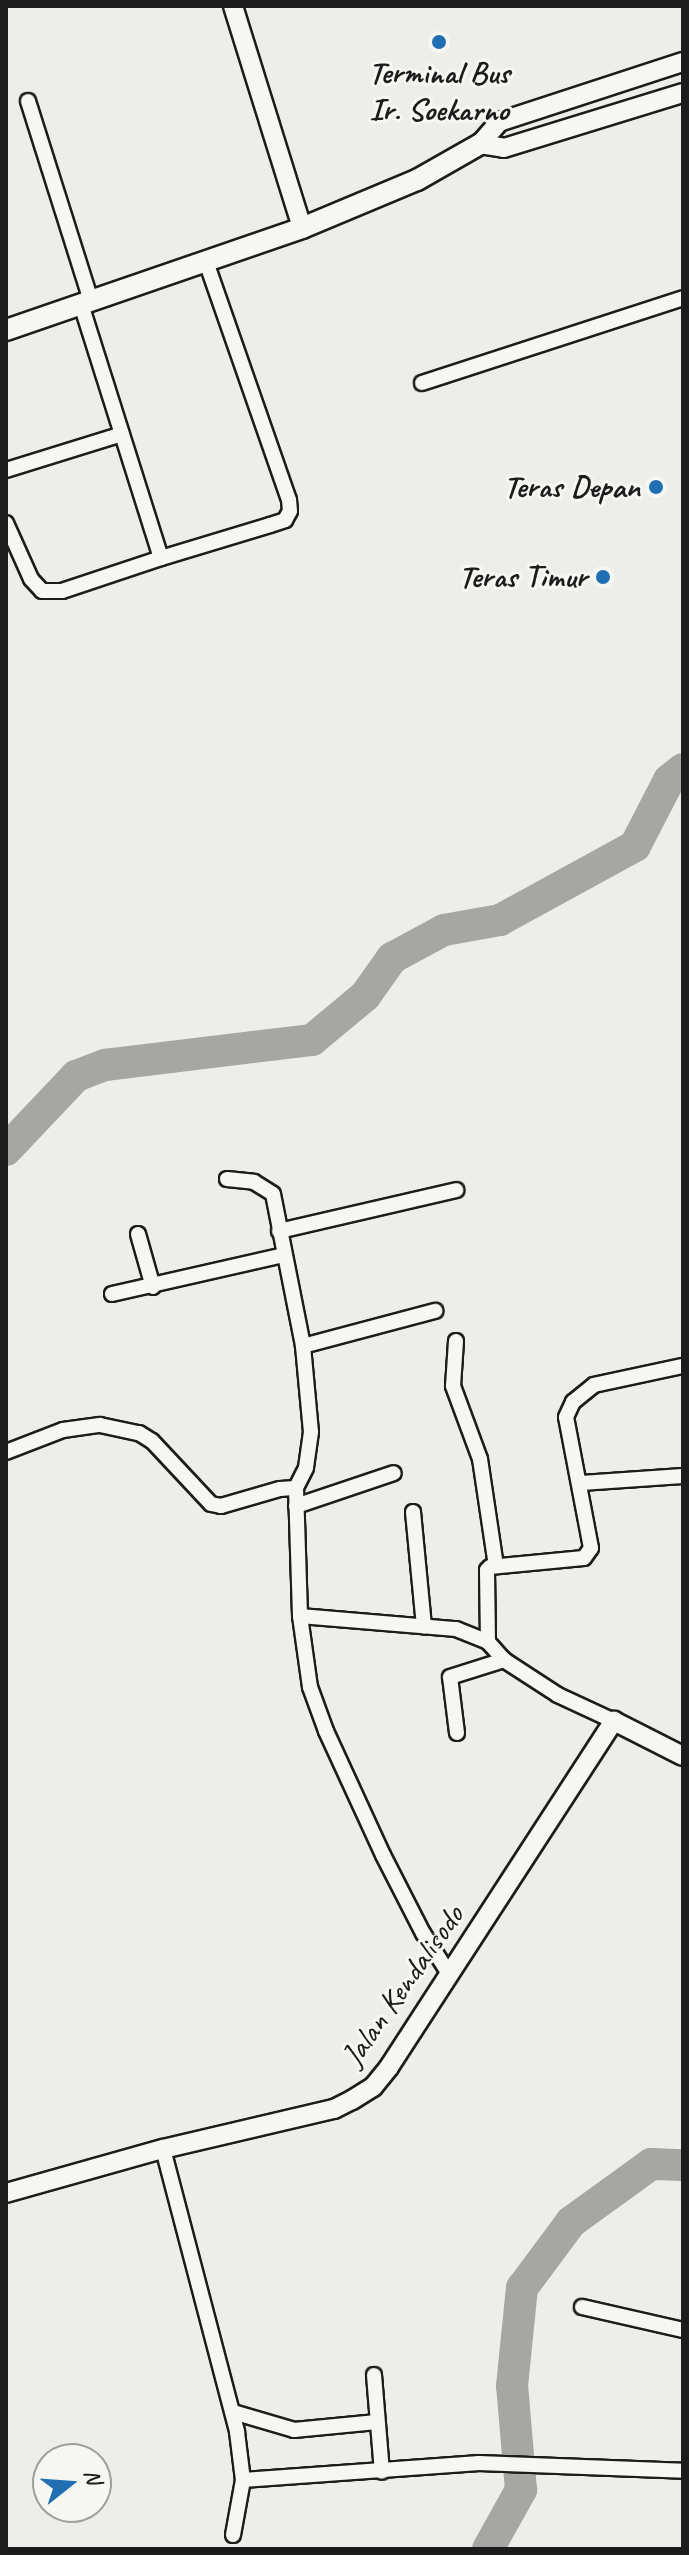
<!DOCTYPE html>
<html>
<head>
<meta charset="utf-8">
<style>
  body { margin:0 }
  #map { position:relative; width:689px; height:2555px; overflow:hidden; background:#edede9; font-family:Caveat,sans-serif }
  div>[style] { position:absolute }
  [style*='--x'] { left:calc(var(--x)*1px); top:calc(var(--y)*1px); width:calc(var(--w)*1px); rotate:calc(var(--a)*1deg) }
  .river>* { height:32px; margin:-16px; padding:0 16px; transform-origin:16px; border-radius:16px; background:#a6a6a3 }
  .roads { filter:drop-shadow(2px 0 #1c1c1c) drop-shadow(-2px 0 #1c1c1c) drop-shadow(0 2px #1c1c1c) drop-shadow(0 -2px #1c1c1c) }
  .minor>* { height:14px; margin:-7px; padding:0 7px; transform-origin:7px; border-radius:7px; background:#f6f6f2 }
  .tertiary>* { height:18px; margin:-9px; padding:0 9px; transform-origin:9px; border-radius:9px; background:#f6f6f2 }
  .secondary>* { height:20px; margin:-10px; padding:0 10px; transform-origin:10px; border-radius:10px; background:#f6f6f2 }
  .dots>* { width:22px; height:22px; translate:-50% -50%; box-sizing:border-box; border:4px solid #f6f6f2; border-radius:50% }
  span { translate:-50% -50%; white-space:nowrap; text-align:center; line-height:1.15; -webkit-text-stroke:6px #f6f6f2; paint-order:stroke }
  .poi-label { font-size:32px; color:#1c1c1c; font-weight:700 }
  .right { translate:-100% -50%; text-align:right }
  .street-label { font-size:32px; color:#1c1c1c }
  .frame { position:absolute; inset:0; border:8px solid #1c1c1c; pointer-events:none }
  .north { position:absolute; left:32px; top:2443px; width:80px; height:80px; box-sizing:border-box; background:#f6f6f2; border:2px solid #9f9f9c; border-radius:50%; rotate:73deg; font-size:22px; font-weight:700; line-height:32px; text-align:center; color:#1c1c1c }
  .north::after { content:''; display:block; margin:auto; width:28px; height:36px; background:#1f6fb2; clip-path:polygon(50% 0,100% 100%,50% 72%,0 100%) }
</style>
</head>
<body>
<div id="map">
  <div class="river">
    <i style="--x:6;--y:1150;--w:102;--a:-46.6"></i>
    <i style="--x:76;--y:1076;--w:31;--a:-21"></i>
    <i style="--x:105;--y:1065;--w:209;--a:-6.9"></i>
    <i style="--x:312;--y:1040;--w:69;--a:-39.7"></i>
    <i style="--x:365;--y:996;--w:47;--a:-54.6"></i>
    <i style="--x:392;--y:958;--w:59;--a:-28.3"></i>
    <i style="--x:444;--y:930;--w:57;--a:-10.1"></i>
    <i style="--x:500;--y:920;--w:154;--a:-28.7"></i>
    <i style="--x:635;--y:846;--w:74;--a:-62.7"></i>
    <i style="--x:669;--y:780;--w:18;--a:-38"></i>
    <i style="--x:488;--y:2549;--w:68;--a:-60.8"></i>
    <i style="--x:521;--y:2490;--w:104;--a:-94.9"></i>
    <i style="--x:512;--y:2386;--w:99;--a:-84.2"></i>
    <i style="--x:522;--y:2288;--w:82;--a:-53.4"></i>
    <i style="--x:571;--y:2222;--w:99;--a:-35.9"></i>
    <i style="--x:651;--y:2164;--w:32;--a:2"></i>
  </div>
  <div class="roads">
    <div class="minor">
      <i style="--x:28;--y:101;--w:210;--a:72.5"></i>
      <i style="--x:422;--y:383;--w:274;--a:-18"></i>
      <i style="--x:6;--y:470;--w:121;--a:-17.2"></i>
      <i style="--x:6;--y:523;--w:61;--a:65.9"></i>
      <i style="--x:31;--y:579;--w:16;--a:47"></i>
      <i style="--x:42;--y:591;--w:20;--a:0"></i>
      <i style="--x:62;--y:591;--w:104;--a:-18.4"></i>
      <i style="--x:161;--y:558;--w:266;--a:-107.5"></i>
      <i style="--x:161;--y:558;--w:114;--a:-16.8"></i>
      <i style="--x:270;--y:525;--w:16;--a:-18"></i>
      <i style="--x:285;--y:520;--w:10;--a:-61"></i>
      <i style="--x:290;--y:511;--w:11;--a:-95"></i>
      <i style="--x:289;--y:500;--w:252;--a:-109.2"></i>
      <i style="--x:227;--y:1179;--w:27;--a:6"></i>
      <i style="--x:254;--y:1182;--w:22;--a:32"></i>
      <i style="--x:273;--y:1194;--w:155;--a:78.8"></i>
      <i style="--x:303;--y:1346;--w:86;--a:84.7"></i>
      <i style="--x:311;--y:1432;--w:36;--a:98"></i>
      <i style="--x:306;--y:1468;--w:22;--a:117"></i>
      <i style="--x:279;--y:1231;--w:182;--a:-13"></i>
      <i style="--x:138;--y:1234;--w:55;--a:74.2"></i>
      <i style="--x:112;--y:1294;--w:175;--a:-12.8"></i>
      <i style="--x:456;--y:1341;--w:45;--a:93.8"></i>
      <i style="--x:453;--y:1386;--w:78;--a:69.7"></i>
      <i style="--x:480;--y:1459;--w:108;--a:81.5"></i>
      <i style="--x:303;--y:1346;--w:137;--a:-14.9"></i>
      <i style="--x:6;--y:1452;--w:61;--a:-21.1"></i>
      <i style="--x:63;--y:1430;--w:37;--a:-8"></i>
      <i style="--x:100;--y:1425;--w:40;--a:12"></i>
      <i style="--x:139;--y:1433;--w:15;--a:32"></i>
      <i style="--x:152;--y:1441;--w:86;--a:46.9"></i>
      <i style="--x:211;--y:1504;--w:10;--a:11"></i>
      <i style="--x:221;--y:1506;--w:61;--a:-16.1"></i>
      <i style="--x:280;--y:1489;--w:16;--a:-4"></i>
      <i style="--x:296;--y:1488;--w:128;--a:88.2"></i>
      <i style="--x:300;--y:1616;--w:157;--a:4.8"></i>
      <i style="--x:456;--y:1629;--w:35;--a:22"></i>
      <i style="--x:488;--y:1642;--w:24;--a:48"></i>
      <i style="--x:504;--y:1660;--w:64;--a:32.9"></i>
      <i style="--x:558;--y:1695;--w:62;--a:24.9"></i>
      <i style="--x:581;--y:1483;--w:102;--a:-3.9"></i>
      <i style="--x:296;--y:1506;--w:103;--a:-18.6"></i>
      <i style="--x:413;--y:1512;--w:115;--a:84.5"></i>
      <i style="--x:300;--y:1616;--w:72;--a:82"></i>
      <i style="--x:310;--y:1687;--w:47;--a:70"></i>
      <i style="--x:326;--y:1731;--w:136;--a:65.3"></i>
      <i style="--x:383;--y:1855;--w:88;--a:62.9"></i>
      <i style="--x:423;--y:1933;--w:49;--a:57.6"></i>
      <i style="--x:488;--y:1642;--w:72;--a:-90.8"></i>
      <i style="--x:487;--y:1570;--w:4;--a:-45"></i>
      <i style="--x:490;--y:1567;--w:94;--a:-5.5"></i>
      <i style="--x:584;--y:1558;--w:12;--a:-55"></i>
      <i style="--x:591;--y:1548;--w:133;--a:-100.8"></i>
      <i style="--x:566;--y:1417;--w:17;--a:-65"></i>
      <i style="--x:573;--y:1402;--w:27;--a:-39"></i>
      <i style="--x:594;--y:1385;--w:91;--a:-12.1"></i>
      <i style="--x:457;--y:1733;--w:56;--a:-97.1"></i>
      <i style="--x:450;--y:1677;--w:57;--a:-17.5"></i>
      <i style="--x:163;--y:2149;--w:293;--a:75.3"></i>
      <i style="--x:237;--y:2432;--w:48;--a:82.9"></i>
      <i style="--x:243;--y:2480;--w:56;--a:100.3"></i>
      <i style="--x:582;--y:2307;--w:104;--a:12.8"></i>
      <i style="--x:374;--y:2375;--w:97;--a:85.3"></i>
      <i style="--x:233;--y:2412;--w:64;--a:16.4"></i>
      <i style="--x:294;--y:2430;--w:83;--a:-5.5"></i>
      <i style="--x:243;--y:2480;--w:237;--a:-4.1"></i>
      <i style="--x:479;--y:2463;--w:204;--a:2.2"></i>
    </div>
    <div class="tertiary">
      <i style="--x:233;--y:6;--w:232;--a:72.7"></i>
      <i style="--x:480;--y:144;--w:29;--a:-49"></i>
      <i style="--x:499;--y:122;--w:194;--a:-18.1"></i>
      <i style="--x:480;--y:144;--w:24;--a:9"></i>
      <i style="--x:504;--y:148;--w:187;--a:-17.1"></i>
      <i style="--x:6;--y:2193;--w:163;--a:-15.7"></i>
      <i style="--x:163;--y:2149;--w:176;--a:-13.2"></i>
      <i style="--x:334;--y:2109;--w:20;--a:-27"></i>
      <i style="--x:352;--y:2100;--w:25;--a:-32"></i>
      <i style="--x:373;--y:2087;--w:26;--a:-51"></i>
      <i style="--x:389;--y:2067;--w:413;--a:-57"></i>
      <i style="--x:614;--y:1721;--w:77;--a:26.9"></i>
    </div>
    <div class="secondary">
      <i style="--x:6;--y:330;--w:313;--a:-19"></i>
      <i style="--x:302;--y:228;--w:125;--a:-22.7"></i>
      <i style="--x:417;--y:180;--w:73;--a:-29.7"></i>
    </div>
  </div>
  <div class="dots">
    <i style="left:439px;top:42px;background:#1f6fb2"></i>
    <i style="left:656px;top:487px;background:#1f6fb2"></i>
    <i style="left:603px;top:577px;background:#1f6fb2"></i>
  </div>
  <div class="poi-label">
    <span style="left:439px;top:92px">Terminal Bus<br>Ir. Soekarno</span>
    <span class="right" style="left:640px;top:487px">Teras Depan</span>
    <span class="right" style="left:587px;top:577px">Teras Timur</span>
  </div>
  <div class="street-label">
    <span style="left:403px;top:1986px;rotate:-55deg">Jalan Kendalisodo</span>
  </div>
  <div class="frame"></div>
  <div class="north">N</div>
</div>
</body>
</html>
